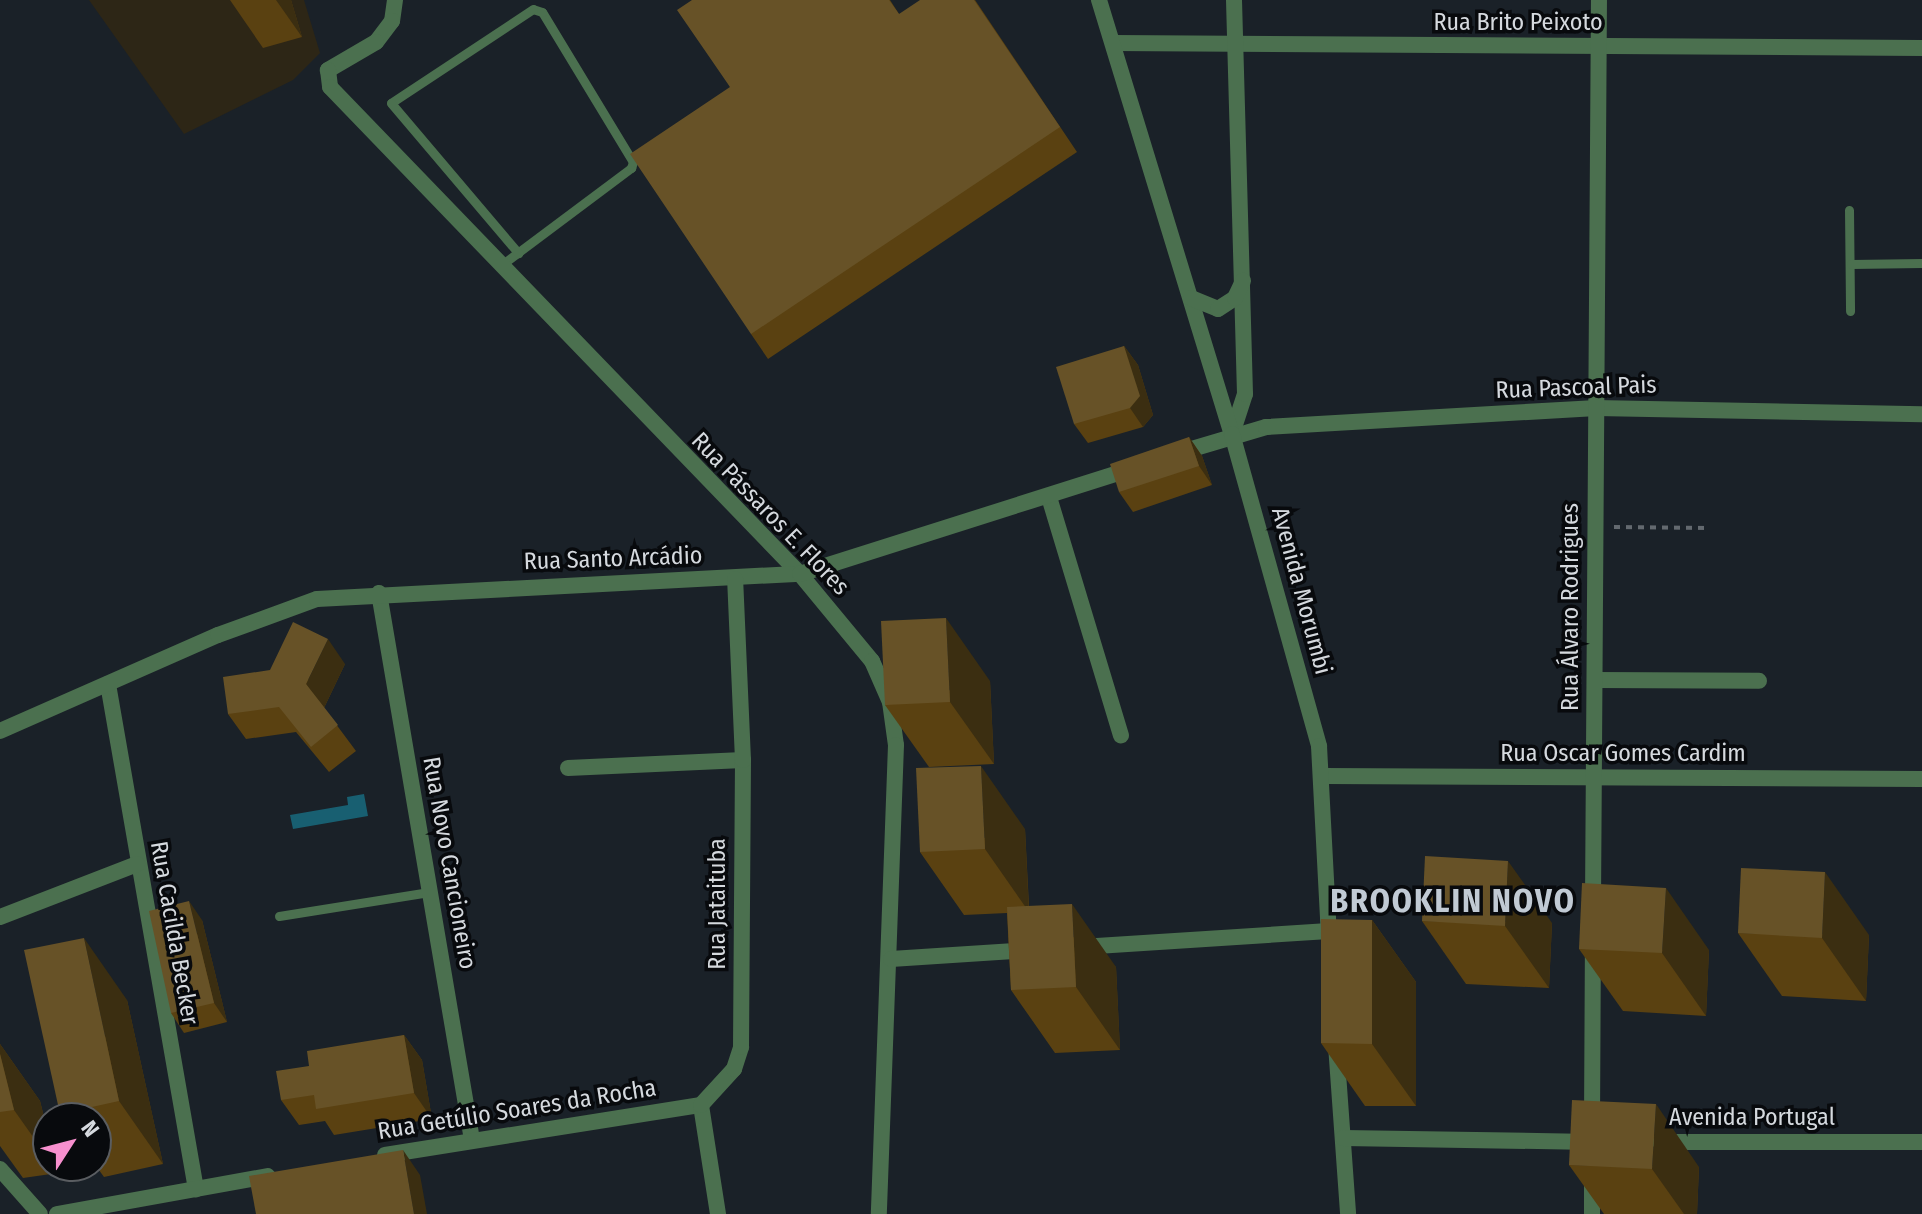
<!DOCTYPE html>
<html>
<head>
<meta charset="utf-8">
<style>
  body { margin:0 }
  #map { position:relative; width:1922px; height:1214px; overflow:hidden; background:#1a2128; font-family:"Fira Sans Condensed",sans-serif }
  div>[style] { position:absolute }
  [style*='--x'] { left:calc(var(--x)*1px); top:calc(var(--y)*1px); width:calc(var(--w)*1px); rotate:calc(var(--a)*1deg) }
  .education>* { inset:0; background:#2d2616 }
  .water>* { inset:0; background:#185f71 }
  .path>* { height:4px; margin-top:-2px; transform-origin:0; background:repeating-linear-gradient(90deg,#63696f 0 6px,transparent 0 12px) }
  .service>* { height:9px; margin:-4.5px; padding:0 4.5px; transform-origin:4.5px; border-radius:4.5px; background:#4b704f }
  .minor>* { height:16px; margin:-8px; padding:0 8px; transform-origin:8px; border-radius:8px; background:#4b704f }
  .tertiary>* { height:16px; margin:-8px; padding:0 8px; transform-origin:8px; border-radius:8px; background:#4b704f }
  .wall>* { inset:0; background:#5a4111 }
  .shaded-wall>* { inset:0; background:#3b2e11 }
  .building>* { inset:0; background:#675227 }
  span { translate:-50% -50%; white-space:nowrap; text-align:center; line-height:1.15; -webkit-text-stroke:7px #080a0d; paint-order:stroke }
  .street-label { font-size:24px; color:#d5d9de }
  .district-label { font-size:32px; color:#c1cad4; font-weight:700; letter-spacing:2px }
  .north { position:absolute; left:32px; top:1102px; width:80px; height:80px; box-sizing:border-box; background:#080a0d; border:2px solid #5a5d61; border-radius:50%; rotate:54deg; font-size:22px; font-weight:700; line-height:32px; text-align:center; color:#d5d9de }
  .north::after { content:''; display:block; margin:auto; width:28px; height:36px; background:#f790ce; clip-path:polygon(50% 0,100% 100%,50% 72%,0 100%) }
</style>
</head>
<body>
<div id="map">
  <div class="education">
    <i style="clip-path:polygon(89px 0,304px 0,320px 53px,293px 80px,184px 134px)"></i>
  </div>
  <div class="water">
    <i style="clip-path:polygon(364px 794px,368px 816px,293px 829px,290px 815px,348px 805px,347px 797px)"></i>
  </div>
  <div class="path">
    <i style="--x:1614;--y:527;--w:95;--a:0.6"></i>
  </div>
  <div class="service">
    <i style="--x:1849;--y:210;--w:101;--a:89.4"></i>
    <i style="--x:1851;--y:264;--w:71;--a:-0.8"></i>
    <i style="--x:500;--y:266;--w:164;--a:-36.8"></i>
    <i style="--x:631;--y:168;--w:6;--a:-72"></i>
    <i style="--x:633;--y:162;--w:175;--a:-121.2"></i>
    <i style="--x:542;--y:12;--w:9;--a:-162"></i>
    <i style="--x:533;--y:9;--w:170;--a:146.5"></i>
    <i style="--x:391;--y:103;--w:197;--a:49.7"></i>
    <i style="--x:279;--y:916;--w:152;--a:-9.1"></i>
  </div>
  <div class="minor">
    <i style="--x:395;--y:0;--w:21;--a:98"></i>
    <i style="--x:392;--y:21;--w:26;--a:127"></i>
    <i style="--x:376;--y:42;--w:56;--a:149.7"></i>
    <i style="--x:328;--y:70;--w:17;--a:83"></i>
    <i style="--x:330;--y:87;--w:677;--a:46.02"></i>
    <i style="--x:800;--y:574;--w:113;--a:50.4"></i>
    <i style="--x:872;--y:661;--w:45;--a:66.3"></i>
    <i style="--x:890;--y:702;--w:43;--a:82.1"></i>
    <i style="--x:896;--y:745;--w:469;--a:92.1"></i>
    <i style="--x:1113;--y:43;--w:809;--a:0.35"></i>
    <i style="--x:1232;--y:434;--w:42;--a:-72"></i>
    <i style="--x:1245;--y:394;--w:394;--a:-91.6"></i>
    <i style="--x:1175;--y:454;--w:95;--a:-16.5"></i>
    <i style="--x:1266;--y:427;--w:331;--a:-3.3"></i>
    <i style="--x:1596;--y:408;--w:326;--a:1.1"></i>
    <i style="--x:1049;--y:497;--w:249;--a:73.2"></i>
    <i style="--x:379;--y:593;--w:555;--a:80.35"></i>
    <i style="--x:1595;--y:680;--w:164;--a:0.3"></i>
    <i style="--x:108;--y:684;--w:513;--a:80.12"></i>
    <i style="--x:0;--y:731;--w:238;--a:-23.8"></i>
    <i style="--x:218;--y:635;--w:105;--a:-20"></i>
    <i style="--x:317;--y:599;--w:484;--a:-3"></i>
    <i style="--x:800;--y:574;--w:351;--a:-17.6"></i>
    <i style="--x:568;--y:768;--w:175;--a:-2.6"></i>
    <i style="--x:1324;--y:776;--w:598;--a:0.29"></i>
    <i style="--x:1593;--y:902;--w:902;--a:-89.62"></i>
    <i style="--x:0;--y:917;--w:147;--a:-21.1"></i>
    <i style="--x:1081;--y:947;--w:248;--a:-3.7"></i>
    <i style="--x:891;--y:959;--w:139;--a:-3.7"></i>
    <i style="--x:1592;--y:1122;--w:172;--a:-89.7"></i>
    <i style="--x:385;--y:1155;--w:320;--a:-9"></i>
    <i style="--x:0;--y:1169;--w:60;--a:48.4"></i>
    <i style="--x:57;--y:1214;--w:214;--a:-10.2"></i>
    <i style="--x:718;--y:1214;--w:110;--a:-98.9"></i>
    <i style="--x:701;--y:1105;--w:49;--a:-47.5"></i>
    <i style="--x:734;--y:1069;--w:23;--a:-72"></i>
    <i style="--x:741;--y:1047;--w:287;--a:-89.6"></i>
    <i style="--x:743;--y:760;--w:181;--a:-92.5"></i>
    <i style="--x:1592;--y:1214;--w:36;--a:-90"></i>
  </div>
  <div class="tertiary">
    <i style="--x:1099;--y:0;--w:454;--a:73"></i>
    <i style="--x:1232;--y:434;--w:324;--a:74.4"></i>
    <i style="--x:1319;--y:746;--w:192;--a:87"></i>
    <i style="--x:1191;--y:298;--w:29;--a:22"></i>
    <i style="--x:1218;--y:309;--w:20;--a:-33"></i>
    <i style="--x:1235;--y:298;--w:19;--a:-65"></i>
    <i style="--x:1336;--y:1045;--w:169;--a:85.9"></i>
    <i style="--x:1343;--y:1138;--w:249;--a:0.9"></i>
    <i style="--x:1660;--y:1142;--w:262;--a:0"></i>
  </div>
  <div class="wall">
    <i style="clip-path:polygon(230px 0,291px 0,302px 37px,263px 48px)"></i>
    <i style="clip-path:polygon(692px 0,890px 0,899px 14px,975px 0,1077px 152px,768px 359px,751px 334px,730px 87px)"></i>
    <i style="clip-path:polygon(1124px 346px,1138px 365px,1153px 415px,1143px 427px,1088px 443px,1074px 424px)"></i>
    <i style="clip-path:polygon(1189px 437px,1202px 456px,1212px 485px,1133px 512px,1119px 492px)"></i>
    <i style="clip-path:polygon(345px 664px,324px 708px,356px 751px,329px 772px,296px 732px,246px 739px,228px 714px)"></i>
    <i style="clip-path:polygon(990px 681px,994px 764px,929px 767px,885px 705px)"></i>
    <i style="clip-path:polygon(1025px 829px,1029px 906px,1116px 967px,1120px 1050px,1055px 1053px,1011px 990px,1007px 913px,964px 915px,920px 852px)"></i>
    <i style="clip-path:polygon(202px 920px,227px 1022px,184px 1033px,171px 1013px)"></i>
    <i style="clip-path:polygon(1372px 920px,1416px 982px,1416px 1106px,1365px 1106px,1321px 1043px)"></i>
    <i style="clip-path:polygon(1422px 921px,1552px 923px,1549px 988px,1466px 984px)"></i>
    <i style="clip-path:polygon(1738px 933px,1869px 935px,1866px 1001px,1782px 996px)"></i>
    <i style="clip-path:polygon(1579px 949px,1709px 950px,1706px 1016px,1623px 1011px)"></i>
    <i style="clip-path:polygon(127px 1000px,163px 1164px,104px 1177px,96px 1166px,96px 1118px,63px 1118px,60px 1114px)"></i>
    <i style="clip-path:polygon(404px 1035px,422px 1060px,432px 1119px,334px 1135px,325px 1121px,299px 1125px,281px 1100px,309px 1066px)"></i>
    <i style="clip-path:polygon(0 1044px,40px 1101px,48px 1133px,48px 1166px,57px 1166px,58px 1173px,23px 1178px,0 1146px)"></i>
    <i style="clip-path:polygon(1569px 1165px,1699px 1167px,1697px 1214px,1604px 1214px)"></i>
  </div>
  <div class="shaded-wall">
    <i style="clip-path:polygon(276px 0,291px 0,302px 37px)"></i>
    <i style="clip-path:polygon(1124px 346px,1138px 365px,1153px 415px,1143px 427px,1130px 408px)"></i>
    <i style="clip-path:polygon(1189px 437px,1202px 456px,1212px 485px,1199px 466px)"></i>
    <i style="clip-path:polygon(946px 618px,990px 681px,994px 764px,950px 702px)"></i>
    <i style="clip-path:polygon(328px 639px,345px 664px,323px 710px,306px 684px)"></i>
    <i style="clip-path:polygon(981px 766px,1025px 829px,1029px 912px,985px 849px)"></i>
    <i style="clip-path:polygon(1508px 861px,1552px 923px,1549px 988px,1505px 926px)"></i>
    <i style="clip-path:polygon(1825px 872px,1869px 935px,1866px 1001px,1822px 938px)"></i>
    <i style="clip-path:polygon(1666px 888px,1709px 950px,1706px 1016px,1662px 953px)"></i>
    <i style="clip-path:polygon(189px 901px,202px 920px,227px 1022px,214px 1003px)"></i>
    <i style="clip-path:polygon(1072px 904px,1116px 967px,1120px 1050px,1076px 987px)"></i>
    <i style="clip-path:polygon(1372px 920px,1416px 982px,1416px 1106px,1372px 1044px)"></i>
    <i style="clip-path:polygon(84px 938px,127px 1000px,163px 1164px,119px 1101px)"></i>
    <i style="clip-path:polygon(404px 1035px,422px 1060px,432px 1119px,414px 1093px)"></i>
    <i style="clip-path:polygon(0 1044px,40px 1101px,48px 1133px,48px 1158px,14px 1110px,0 1054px)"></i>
    <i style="clip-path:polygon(1656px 1104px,1699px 1167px,1697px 1214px,1684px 1214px,1652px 1169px)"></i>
    <i style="clip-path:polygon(403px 1150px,420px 1175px,427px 1214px,414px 1214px)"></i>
  </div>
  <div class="building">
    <i style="clip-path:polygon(692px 0,889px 0,899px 14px,920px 0,974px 0,1060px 127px,751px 334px,630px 154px,730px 87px,677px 10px)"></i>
    <i style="clip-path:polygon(1124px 346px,1140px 396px,1130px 408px,1074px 424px,1056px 367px)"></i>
    <i style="clip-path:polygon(1189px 437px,1199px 466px,1119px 492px,1110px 464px)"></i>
    <i style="clip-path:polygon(946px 618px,950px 702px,885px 705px,881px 621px)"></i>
    <i style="clip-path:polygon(293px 622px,328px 639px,306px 684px,338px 725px,311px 747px,279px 707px,228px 714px,223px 677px,270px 670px)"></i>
    <i style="clip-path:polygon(981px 766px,985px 849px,920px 852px,916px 768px)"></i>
    <i style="clip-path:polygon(1425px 856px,1508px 861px,1505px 926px,1422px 921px)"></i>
    <i style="clip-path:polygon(1741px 868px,1825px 872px,1822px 938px,1738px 933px)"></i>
    <i style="clip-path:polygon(1582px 883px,1666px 888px,1662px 953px,1579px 949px)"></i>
    <i style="clip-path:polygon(189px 901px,214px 1003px,171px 1013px,149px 911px)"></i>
    <i style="clip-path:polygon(1072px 904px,1076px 987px,1011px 990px,1007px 907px)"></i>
    <i style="clip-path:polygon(1321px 919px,1372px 920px,1372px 1044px,1321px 1043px)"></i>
    <i style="clip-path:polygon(84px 938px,119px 1101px,60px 1114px,24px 950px)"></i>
    <i style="clip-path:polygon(404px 1035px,414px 1093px,316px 1109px,314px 1095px,281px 1100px,276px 1071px,309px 1066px,307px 1051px)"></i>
    <i style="clip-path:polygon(0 1054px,14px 1110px,0 1112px)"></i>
    <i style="clip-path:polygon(1572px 1100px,1656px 1104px,1652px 1169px,1569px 1165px)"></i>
    <i style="clip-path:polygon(403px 1150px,414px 1214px,256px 1214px,249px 1176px)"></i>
  </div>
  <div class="street-label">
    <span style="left:1518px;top:23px">Rua Brito Peixoto</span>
    <span style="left:1576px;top:388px;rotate:-2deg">Rua Pascoal Pais</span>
    <span style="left:770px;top:514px;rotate:46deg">Rua Pássaros E. Flores</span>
    <span style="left:613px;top:559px;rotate:-2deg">Rua Santo Arcádio</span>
    <span style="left:1301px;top:591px;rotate:75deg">Avenida Morumbi</span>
    <span style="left:1571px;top:607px;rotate:-90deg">Rua Álvaro Rodrigues</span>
    <span style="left:1623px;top:754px">Rua Oscar Gomes Cardim</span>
    <span style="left:449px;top:863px;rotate:80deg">Rua Novo Cancioneiro</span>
    <span style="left:718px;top:904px;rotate:-90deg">Rua Jataituba</span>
    <span style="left:174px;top:933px;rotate:80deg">Rua Cacilda Becker</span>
    <span style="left:517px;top:1110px;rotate:-9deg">Rua Getúlio Soares da Rocha</span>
    <span style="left:1752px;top:1118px">Avenida Portugal</span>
  </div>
  <div class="district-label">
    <span style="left:1453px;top:901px">BROOKLIN NOVO</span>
  </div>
  <div class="north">N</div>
</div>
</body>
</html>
